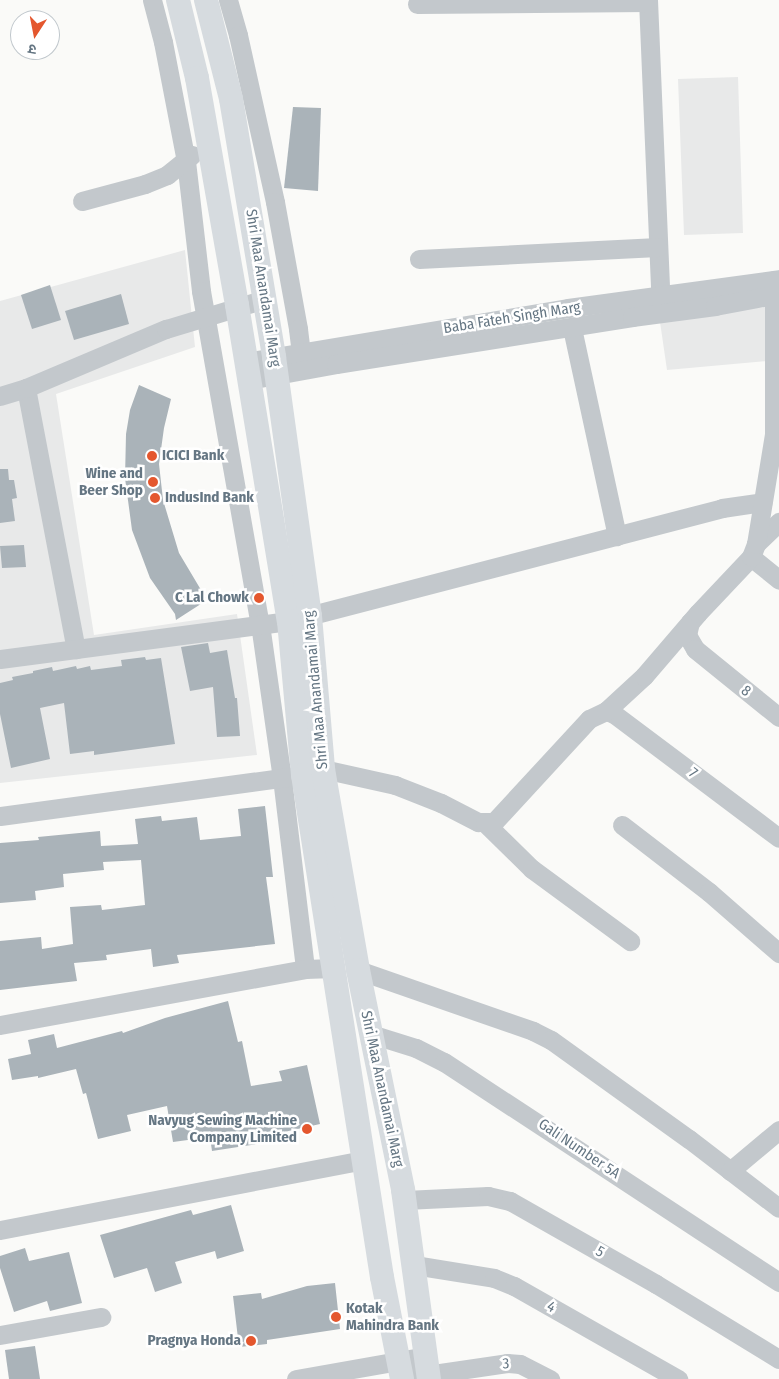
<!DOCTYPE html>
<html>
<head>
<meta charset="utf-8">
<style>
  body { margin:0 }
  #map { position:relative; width:779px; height:1379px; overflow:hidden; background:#fafaf8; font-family:"Fira Sans Condensed","Noto Sans Devanagari",sans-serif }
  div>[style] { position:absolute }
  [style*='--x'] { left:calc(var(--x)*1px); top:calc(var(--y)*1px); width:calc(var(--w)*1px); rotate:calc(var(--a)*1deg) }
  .built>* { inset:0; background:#e8e9e9 }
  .building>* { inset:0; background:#aab3b9 }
  .minor>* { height:19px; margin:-9.5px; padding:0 9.5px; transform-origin:9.5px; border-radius:9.5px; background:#c3c8cc }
  .major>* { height:24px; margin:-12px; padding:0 12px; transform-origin:12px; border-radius:12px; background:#d6dbdf }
  .dots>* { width:14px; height:14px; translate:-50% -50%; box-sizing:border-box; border:2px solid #fff; border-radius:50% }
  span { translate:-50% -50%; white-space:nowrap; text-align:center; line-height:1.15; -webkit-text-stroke:5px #fff; paint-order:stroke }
  .street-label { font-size:15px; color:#657683 }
  .poi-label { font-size:15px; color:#657683; font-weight:700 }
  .left { translate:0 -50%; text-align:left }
  .right { translate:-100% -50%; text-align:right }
  .north { position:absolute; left:10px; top:10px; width:50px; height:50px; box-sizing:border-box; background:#fff; border:1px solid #c1c8cd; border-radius:50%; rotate:191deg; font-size:14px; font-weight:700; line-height:20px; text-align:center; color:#657683 }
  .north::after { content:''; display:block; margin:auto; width:18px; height:22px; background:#e4572e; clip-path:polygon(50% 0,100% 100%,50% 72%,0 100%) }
</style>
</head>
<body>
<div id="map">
  <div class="built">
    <i style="clip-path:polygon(738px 77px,743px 233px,684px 235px,678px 79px)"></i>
    <i style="clip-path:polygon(185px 250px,195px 347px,56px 394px,94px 635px,237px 614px,257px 755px,0 783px,0 301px)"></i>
    <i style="clip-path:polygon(779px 306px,779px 360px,667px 370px,659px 315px)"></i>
  </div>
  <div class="building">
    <i style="clip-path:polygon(293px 107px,321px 108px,318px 191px,284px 188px)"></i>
    <i style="clip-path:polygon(50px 285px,61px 320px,32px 329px,21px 295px)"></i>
    <i style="clip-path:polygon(121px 294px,129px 324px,74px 340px,65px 311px)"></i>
    <i style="clip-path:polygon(139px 385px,171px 399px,164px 428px,159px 464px,163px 500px,179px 553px,207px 600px,176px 620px,175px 614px,150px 578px,132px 530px,125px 478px,126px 434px,130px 410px)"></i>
    <i style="clip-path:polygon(0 469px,8px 469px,9px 480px,14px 480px,17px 498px,12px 499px,15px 521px,0 523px)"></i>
    <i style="clip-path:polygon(24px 545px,26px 567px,2px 568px,0 546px)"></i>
    <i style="clip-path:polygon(208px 643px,210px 653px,227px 650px,235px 698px,237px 698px,240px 736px,217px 737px,213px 687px,190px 691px,181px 647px)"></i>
    <i style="clip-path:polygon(145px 657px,146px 660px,161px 658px,175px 744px,94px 755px,94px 751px,70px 754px,64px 703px,40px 708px,50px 759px,11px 768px,0 714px,0 683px,13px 680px,12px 677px,33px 673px,33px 671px,52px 667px,53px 671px,76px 666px,77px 669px,90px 666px,91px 670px,122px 666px,121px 660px)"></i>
    <i style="clip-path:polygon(265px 806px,273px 877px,266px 877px,275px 944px,177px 955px,179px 963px,153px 967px,151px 949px,106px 955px,107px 960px,74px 963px,77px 981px,0 990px,0 941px,41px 937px,42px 949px,73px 944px,70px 907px,101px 905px,102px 910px,145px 905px,141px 860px,103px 862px,104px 870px,63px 874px,64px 887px,35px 891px,36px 900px,0 903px,0 843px,39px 840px,38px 837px,100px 831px,101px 846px,138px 844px,135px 819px,161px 816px,162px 821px,197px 817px,200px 840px,241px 836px,238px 809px)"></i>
    <i style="clip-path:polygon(228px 1001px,238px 1042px,242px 1041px,251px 1086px,282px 1081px,279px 1071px,307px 1065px,320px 1124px,275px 1134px,276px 1141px,212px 1151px,210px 1137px,173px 1142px,167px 1106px,127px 1115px,131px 1131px,98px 1139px,86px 1093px,83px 1094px,76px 1069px,38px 1078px,38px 1076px,12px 1080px,8px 1059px,31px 1054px,28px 1040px,54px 1034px,57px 1048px,122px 1031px,123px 1033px,165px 1018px)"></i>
    <i style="clip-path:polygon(231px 1205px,244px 1251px,217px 1259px,215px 1251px,175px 1262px,182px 1283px,155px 1292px,147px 1268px,114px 1278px,100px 1235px,191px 1210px,193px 1215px)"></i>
    <i style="clip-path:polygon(25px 1248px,29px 1261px,69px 1252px,82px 1303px,50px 1311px,47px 1301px,14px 1312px,0 1268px,0 1256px)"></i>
    <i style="clip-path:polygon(335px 1283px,340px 1329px,267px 1340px,267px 1344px,239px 1347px,233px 1296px,261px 1293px,262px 1299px,307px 1286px)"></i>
    <i style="clip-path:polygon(35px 1346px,40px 1379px,9px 1379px,5px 1350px)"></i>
  </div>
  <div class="minor">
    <i style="--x:152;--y:0;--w:43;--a:75.3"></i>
    <i style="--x:163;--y:42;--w:121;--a:79.1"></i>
    <i style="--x:186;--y:161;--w:131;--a:83.4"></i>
    <i style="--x:201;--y:291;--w:338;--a:80"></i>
    <i style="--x:260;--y:624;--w:156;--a:81.9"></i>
    <i style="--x:282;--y:778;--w:192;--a:83.1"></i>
    <i style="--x:228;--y:0;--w:36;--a:74"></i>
    <i style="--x:238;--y:35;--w:171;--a:77.5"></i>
    <i style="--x:275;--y:202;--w:129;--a:79.7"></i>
    <i style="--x:298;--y:329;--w:34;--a:83"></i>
    <i style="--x:648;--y:0;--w:307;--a:87.6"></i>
    <i style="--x:417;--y:4;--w:231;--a:-0.5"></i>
    <i style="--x:82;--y:201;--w:65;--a:-15.1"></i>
    <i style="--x:145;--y:184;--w:24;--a:-22"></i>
    <i style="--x:167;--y:175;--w:32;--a:-39"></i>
    <i style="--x:419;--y:259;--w:239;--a:-2.9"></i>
    <i style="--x:572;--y:328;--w:213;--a:77.8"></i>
    <i style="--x:246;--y:362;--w:326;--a:-9.5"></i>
    <i style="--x:568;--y:308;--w:213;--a:-7.8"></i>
    <i style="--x:249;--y:380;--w:88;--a:-10.4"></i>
    <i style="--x:336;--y:364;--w:300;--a:-9"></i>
    <i style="--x:632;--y:317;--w:84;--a:-7.5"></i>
    <i style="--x:715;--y:306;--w:65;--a:-10.6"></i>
    <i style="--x:26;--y:388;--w:266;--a:79.2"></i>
    <i style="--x:0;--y:396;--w:27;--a:-17"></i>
    <i style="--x:26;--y:388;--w:152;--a:-22.9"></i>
    <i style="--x:166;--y:329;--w:103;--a:-16.9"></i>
    <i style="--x:756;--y:544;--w:32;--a:-44"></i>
    <i style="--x:751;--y:557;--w:36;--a:39"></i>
    <i style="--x:690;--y:622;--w:13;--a:103"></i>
    <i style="--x:687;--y:635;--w:16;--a:60"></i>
    <i style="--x:695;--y:649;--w:108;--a:39"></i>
    <i style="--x:0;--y:659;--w:291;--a:-7.5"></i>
    <i style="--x:289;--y:621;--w:448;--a:-14.6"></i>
    <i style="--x:722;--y:508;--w:41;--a:-8.3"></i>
    <i style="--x:606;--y:711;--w:9;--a:21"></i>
    <i style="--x:614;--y:714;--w:206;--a:36.9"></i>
    <i style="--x:323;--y:769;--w:74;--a:12.5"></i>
    <i style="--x:395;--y:785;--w:49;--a:21.4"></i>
    <i style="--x:441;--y:803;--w:42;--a:27.2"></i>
    <i style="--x:478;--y:822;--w:16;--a:0"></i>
    <i style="--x:494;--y:822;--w:140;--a:-47.3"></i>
    <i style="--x:589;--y:719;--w:19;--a:-25"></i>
    <i style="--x:606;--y:711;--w:52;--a:-42.6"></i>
    <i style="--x:644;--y:676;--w:83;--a:-49.4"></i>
    <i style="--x:698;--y:613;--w:77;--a:-46.6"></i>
    <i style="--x:751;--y:557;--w:14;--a:-69"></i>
    <i style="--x:756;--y:544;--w:111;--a:-80.7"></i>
    <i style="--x:774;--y:434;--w:154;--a:-90"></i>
    <i style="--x:0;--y:816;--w:297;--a:-7.7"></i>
    <i style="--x:485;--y:823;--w:66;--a:44.4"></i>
    <i style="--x:532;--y:869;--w:122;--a:36.3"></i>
    <i style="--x:622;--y:825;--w:110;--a:37.6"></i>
    <i style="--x:709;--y:892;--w:93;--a:41.1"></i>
    <i style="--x:358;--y:970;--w:185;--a:19.2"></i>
    <i style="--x:533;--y:1031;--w:20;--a:27"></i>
    <i style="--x:551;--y:1040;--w:170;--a:35.7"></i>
    <i style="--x:689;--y:1139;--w:113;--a:37.5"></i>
    <i style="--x:0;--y:1025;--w:310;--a:-10.4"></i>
    <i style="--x:305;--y:969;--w:29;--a:-2"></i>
    <i style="--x:371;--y:1034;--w:47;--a:17.3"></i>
    <i style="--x:416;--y:1048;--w:31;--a:27"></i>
    <i style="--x:444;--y:1062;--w:401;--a:33.3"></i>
    <i style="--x:730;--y:1171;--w:64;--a:-39.9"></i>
    <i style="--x:405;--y:1200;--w:83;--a:-2.8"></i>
    <i style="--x:488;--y:1196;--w:23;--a:13"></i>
    <i style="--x:510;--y:1201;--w:168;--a:29.6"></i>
    <i style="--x:656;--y:1284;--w:144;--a:31.4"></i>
    <i style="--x:0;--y:1230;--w:371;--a:-10.9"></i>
    <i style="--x:414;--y:1265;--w:81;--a:9.2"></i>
    <i style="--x:494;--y:1278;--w:22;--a:22"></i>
    <i style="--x:514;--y:1286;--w:189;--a:29.6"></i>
    <i style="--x:0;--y:1335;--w:103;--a:-10.1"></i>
    <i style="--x:296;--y:1379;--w:132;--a:-10"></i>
    <i style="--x:399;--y:1379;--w:109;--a:-8.4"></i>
    <i style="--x:507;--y:1363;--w:13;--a:4"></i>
    <i style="--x:520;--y:1364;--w:34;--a:27"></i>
  </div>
  <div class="major">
    <i style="--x:178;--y:0;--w:80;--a:76.3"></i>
    <i style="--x:197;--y:78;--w:230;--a:80"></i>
    <i style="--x:237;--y:305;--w:320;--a:80.7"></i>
    <i style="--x:289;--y:621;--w:155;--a:84.8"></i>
    <i style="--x:303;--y:775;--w:508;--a:81.06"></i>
    <i style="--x:382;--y:1277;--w:104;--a:78.9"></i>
    <i style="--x:206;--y:0;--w:102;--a:75.8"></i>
    <i style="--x:231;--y:99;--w:262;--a:80.5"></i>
    <i style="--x:274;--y:357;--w:261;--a:82.1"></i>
    <i style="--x:310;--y:616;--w:154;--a:85.1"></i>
    <i style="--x:323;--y:769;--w:204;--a:80.1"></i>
    <i style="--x:358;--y:970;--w:225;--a:78.4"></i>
    <i style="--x:403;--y:1190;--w:191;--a:82.2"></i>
  </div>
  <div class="dots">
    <i style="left:152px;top:456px;background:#e4572e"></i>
    <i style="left:153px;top:482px;background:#e4572e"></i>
    <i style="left:155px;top:498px;background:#e4572e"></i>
    <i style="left:259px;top:598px;background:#e4572e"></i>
    <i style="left:307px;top:1129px;background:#e4572e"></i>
    <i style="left:336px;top:1317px;background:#e4572e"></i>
    <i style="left:251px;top:1341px;background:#e4572e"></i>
  </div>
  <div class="street-label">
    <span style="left:263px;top:288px;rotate:81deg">Shri Maa Anandamai Marg</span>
    <span style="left:512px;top:318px;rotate:-9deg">Baba Fateh Singh Marg</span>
    <span style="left:316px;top:690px;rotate:-95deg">Shri Maa Anandamai Marg</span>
    <span style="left:746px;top:691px;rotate:38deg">8</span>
    <span style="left:693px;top:773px;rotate:37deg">7</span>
    <span style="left:382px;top:1089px;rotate:78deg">Shri Maa Anandamai Marg</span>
    <span style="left:579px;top:1149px;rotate:34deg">Gali Number 5A</span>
    <span style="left:600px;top:1252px;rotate:30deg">5</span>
    <span style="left:551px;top:1307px;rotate:28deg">4</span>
    <span style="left:506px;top:1364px;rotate:-3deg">3</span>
  </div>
  <div class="poi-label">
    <span class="left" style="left:162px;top:456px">ICICI Bank</span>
    <span class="right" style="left:143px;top:482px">Wine and<br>Beer Shop</span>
    <span class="left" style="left:165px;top:498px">IndusInd Bank</span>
    <span class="right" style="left:249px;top:598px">C Lal Chowk</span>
    <span class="right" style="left:297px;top:1129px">Navyug Sewing Machine<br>Company Limited</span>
    <span class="left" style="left:346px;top:1317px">Kotak<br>Mahindra Bank</span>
    <span class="right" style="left:241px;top:1341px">Pragnya Honda</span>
  </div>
  <div class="north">उ</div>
</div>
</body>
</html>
